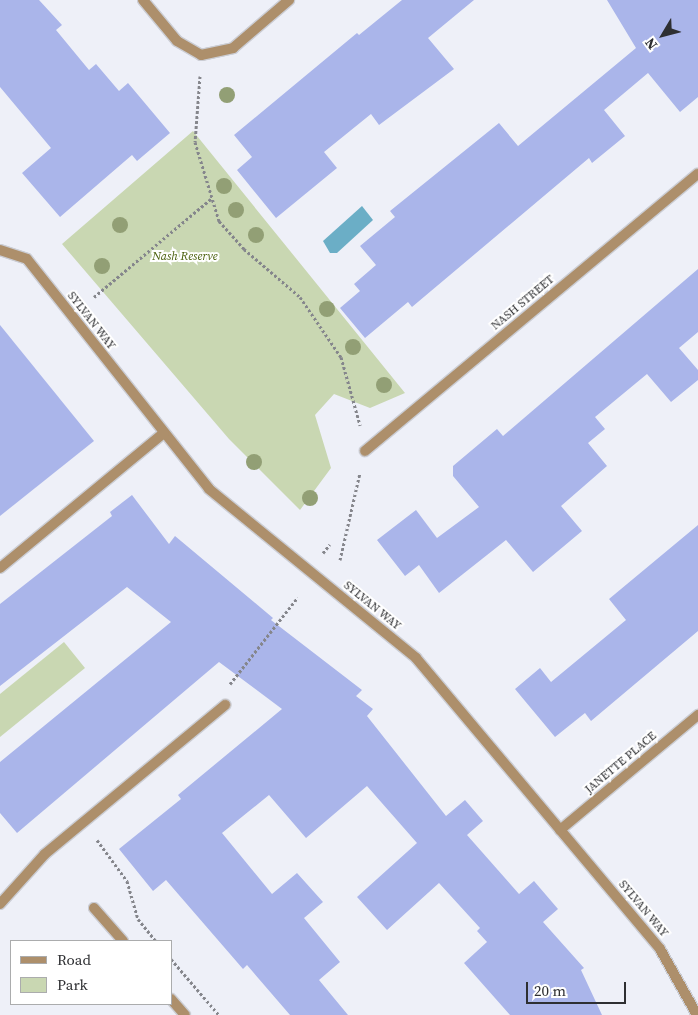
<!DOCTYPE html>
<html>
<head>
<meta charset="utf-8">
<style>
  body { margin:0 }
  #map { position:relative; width:698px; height:1015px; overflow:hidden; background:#eef0f8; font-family:"Source Serif 4",serif }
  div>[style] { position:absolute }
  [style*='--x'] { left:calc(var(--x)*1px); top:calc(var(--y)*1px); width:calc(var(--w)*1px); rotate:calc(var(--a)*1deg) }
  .green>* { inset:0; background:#c9d7b2 }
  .water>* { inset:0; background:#6baec6 }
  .building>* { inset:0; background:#aab5ea }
  .path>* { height:3px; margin-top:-1.5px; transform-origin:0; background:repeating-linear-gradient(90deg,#85868c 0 2.5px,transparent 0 5px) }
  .roads { filter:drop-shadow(1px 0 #cbcdd4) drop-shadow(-1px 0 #cbcdd4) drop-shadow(0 1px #cbcdd4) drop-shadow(0 -1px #cbcdd4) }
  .minor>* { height:10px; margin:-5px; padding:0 5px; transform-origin:5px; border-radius:5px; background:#ad8f6b }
  .trees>* { width:16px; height:16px; margin:-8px; border-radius:50%; background:#929f75 }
  span { translate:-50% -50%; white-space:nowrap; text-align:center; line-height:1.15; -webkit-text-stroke:4px #fff; paint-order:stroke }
  .park-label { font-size:12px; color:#475d09; font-style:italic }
  .street-label { font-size:12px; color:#2e2f32 }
  .legend { position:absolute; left:10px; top:940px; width:162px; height:65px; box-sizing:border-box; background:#fff; border:1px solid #abacad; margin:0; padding:6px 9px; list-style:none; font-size:15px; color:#2e2f32 }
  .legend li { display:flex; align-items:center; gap:10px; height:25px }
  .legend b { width:25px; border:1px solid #abacad }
  .north { position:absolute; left:638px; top:10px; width:50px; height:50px; -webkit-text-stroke:4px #fff; paint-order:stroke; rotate:233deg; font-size:14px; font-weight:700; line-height:20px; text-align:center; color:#2e2f32 }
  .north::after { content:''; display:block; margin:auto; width:18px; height:22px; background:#2e2f32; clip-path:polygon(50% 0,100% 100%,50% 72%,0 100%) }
  .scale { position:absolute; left:526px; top:982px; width:100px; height:22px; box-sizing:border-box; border:2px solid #2e2f32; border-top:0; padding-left:6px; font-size:15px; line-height:18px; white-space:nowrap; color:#2e2f32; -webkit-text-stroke:4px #fff; paint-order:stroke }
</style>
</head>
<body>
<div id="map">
  <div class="green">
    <i style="clip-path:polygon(193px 131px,405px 393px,370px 408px,334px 394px,315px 415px,331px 468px,300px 510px,229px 439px,62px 244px)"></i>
    <i style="clip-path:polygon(64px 642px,85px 668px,0 737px,0 694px)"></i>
  </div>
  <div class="water">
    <i style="clip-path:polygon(362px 206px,373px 220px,337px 253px,330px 253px,323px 241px)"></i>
  </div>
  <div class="building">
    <i style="clip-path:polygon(0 0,39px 0,62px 25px,56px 30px,89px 70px,96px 64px,119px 91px,128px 83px,170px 133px,137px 161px,132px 155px,60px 217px,22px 173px,51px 148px,0 87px)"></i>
    <i style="clip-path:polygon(402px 0,474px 0,428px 38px,454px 69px,379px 125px,371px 114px,324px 152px,337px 168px,276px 218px,237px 170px,252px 157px,234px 135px,357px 33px,359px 35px)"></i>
    <i style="clip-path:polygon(607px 0,698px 0,698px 97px,680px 112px,648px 73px,604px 110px,625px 136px,592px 163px,589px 158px,412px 307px,408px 302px,365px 338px,340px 308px,360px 291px,354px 284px,376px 265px,360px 246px,395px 217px,390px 211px,499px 123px,518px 146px,636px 48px)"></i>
    <i style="clip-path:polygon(698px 269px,698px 332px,679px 348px,698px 370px,698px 380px,671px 402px,647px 374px,595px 417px,605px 429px,588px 443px,607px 466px,561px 506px,582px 531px,533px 572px,506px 540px,439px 593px,419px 565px,405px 576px,377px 540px,416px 510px,437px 538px,479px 507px,453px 476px,453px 466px,497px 429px,503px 436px)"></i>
    <i style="clip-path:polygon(0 325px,94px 441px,0 516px)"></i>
    <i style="clip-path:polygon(132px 495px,169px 544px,175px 536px,273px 618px,271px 620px,362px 690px,356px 696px,373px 709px,367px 716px,446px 816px,465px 800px,483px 821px,467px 835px,519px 894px,534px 881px,558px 909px,543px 922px,584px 968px,581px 970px,602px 1015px,510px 1015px,464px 963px,487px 942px,477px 931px,480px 928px,439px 883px,387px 930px,357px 897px,417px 843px,367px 786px,306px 838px,269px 795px,222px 833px,272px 894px,297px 873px,323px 902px,304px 918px,340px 962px,319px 980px,348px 1015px,290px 1015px,247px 965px,243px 969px,166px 880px,153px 891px,119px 849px,181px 799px,178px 795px,282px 709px,219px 662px,17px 833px,0 813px,0 762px,171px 622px,127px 587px,0 686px,0 604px,112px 516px,110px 512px)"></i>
    <i style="clip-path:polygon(698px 525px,698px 631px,591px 721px,585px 713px,555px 737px,515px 689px,540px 668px,551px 682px,626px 620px,609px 599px)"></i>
  </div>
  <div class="path">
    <i style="--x:200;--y:76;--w:66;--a:94.3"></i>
    <i style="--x:195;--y:142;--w:83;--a:73.1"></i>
    <i style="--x:219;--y:221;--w:38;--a:48"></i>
    <i style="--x:244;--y:249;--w:74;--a:40.6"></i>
    <i style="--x:300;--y:297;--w:73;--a:55.7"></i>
    <i style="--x:341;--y:357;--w:71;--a:74.4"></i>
    <i style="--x:94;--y:297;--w:154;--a:-40"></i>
    <i style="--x:323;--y:553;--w:11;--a:-52"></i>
    <i style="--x:340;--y:560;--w:89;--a:-77.1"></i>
    <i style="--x:230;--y:684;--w:110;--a:-52"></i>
    <i style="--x:97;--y:840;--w:51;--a:53.8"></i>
    <i style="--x:127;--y:881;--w:40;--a:74"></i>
    <i style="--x:138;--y:919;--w:28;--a:51"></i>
    <i style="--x:171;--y:959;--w:74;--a:49.4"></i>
  </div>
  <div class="roads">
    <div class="minor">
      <i style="--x:143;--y:0;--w:53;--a:50.3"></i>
      <i style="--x:177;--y:41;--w:28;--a:30"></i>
      <i style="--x:201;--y:55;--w:33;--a:-12"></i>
      <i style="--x:233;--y:48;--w:74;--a:-40.6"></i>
      <i style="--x:0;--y:250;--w:28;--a:18"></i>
      <i style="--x:27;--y:259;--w:293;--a:51.6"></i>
      <i style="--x:209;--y:489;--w:267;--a:39.2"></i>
      <i style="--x:416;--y:658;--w:380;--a:50"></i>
      <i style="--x:660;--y:949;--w:76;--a:60.7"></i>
      <i style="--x:365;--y:451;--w:433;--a:-39.8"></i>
      <i style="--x:0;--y:568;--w:212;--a:-39.5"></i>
      <i style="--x:560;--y:830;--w:180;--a:-39.8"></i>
      <i style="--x:0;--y:904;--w:67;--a:-48"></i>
      <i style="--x:45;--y:854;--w:234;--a:-39.6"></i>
      <i style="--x:94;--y:908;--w:44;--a:48.7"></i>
      <i style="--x:171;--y:999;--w:21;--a:49"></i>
    </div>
  </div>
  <div class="trees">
    <i style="left:227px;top:95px"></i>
    <i style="left:224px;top:186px"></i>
    <i style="left:236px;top:210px"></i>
    <i style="left:120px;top:225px"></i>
    <i style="left:256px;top:235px"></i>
    <i style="left:102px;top:266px"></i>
    <i style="left:327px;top:309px"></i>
    <i style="left:353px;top:347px"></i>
    <i style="left:384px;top:385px"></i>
    <i style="left:254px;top:462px"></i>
    <i style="left:310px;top:498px"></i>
  </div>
  <div class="park-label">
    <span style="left:185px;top:257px">Nash Reserve</span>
  </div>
  <div class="street-label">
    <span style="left:523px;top:303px;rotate:-40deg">NASH STREET</span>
    <span style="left:91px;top:321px;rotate:52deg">SYLVAN WAY</span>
    <span style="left:372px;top:606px;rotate:39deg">SYLVAN WAY</span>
    <span style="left:621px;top:763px;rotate:-40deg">JANETTE PLACE</span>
    <span style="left:643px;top:909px;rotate:50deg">SYLVAN WAY</span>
  </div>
  <ul class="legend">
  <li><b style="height:6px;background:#ad8f6b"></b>Road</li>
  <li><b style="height:14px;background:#c9d7b2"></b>Park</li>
  </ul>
  <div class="north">N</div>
  <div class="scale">20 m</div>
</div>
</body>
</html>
